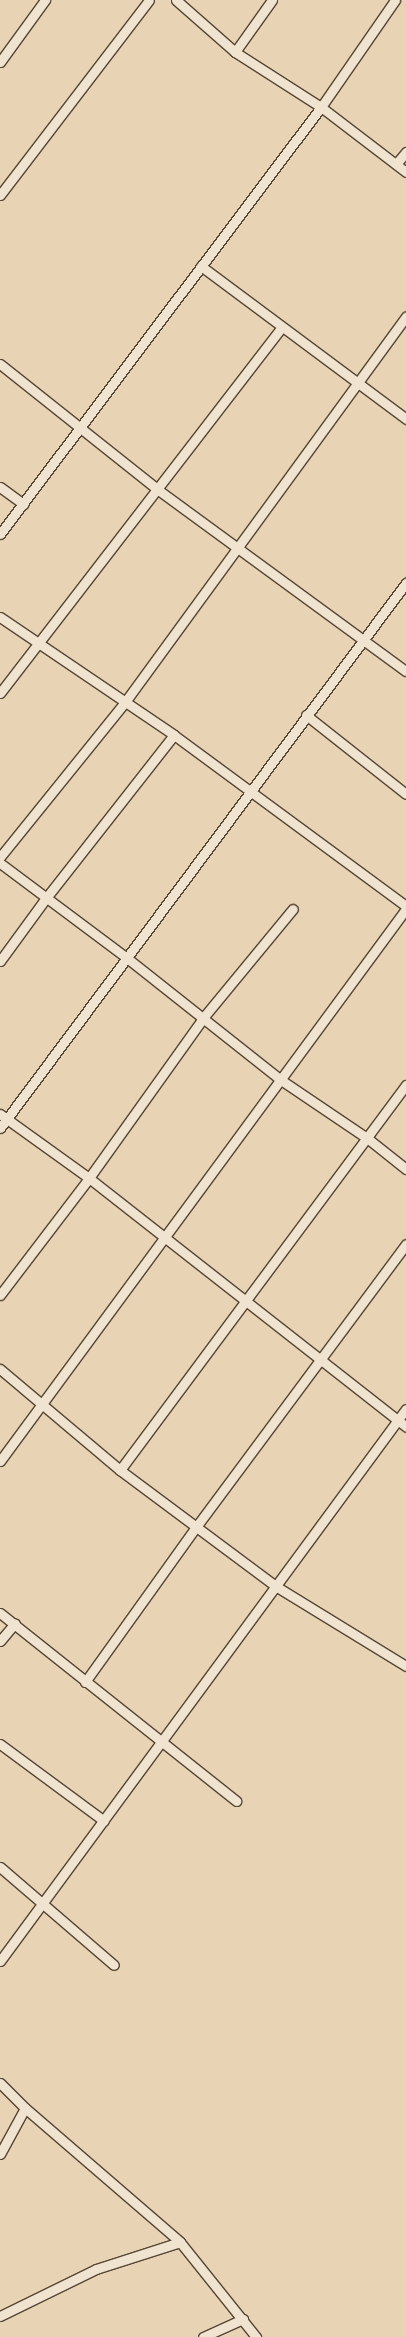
<!DOCTYPE html>
<html>
<head>
<meta charset="utf-8">
<style>
  body { margin:0 }
  #map { position:relative; width:406px; height:2337px; overflow:hidden; background:#e8d4b5; font-family:"Libre Bodoni",serif }
  div>[style] { position:absolute }
  [style*='--x'] { left:calc(var(--x)*1px); top:calc(var(--y)*1px); width:calc(var(--w)*1px); rotate:calc(var(--a)*1deg) }
  .roads { filter:drop-shadow(1px 0 #564634) drop-shadow(-1px 0 #564634) drop-shadow(0 1px #564634) drop-shadow(0 -1px #564634) }
  .street>* { height:9px; margin:-4.5px; padding:0 4.5px; transform-origin:4.5px; border-radius:4.5px; background:#f0e3cf }
  span { translate:-50% -50%; white-space:nowrap; text-align:center; line-height:1.15; -webkit-text-stroke:4px #f0e3cf; paint-order:stroke }
</style>
</head>
<body>
<div id="map">
  <div class="roads">
    <div class="street">
      <i style="--x:176;--y:0;--w:79;--a:41.4"></i>
      <i style="--x:235;--y:52;--w:102;--a:32.6"></i>
      <i style="--x:321;--y:107;--w:107;--a:37.4"></i>
      <i style="--x:235;--y:52;--w:64;--a:-54.6"></i>
      <i style="--x:0;--y:62;--w:77;--a:-54"></i>
      <i style="--x:396;--y:164;--w:16;--a:-50"></i>
      <i style="--x:0;--y:195;--w:245;--a:-52.6"></i>
      <i style="--x:201;--y:266;--w:256;--a:36.7"></i>
      <i style="--x:0;--y:364;--w:201;--a:38.5"></i>
      <i style="--x:157;--y:489;--w:308;--a:36.2"></i>
      <i style="--x:0;--y:487;--w:29;--a:36"></i>
      <i style="--x:0;--y:534;--w:534;--a:-53.07"></i>
      <i style="--x:321;--y:107;--w:130;--a:-55.3"></i>
      <i style="--x:0;--y:617;--w:210;--a:34.1"></i>
      <i style="--x:174;--y:735;--w:288;--a:36.4"></i>
      <i style="--x:0;--y:693;--w:462;--a:-52.4"></i>
      <i style="--x:306;--y:715;--w:127;--a:38.3"></i>
      <i style="--x:0;--y:857;--w:199;--a:-51.1"></i>
      <i style="--x:125;--y:702;--w:477;--a:-53.9"></i>
      <i style="--x:0;--y:863;--w:159;--a:36.8"></i>
      <i style="--x:127;--y:958;--w:196;--a:38.4"></i>
      <i style="--x:281;--y:1080;--w:104;--a:34"></i>
      <i style="--x:367;--y:1138;--w:50;--a:38.5"></i>
      <i style="--x:0;--y:961;--w:78;--a:-53.9"></i>
      <i style="--x:46;--y:898;--w:207;--a:-51.9"></i>
      <i style="--x:0;--y:1114;--w:110;--a:35.7"></i>
      <i style="--x:89;--y:1178;--w:403;--a:38.1"></i>
      <i style="--x:0;--y:1128;--w:680;--a:-53.32"></i>
      <i style="--x:0;--y:1295;--w:147;--a:-52.7"></i>
      <i style="--x:89;--y:1178;--w:196;--a:-54.5"></i>
      <i style="--x:203;--y:1018;--w:141;--a:-50.5"></i>
      <i style="--x:0;--y:1369;--w:157;--a:40.1"></i>
      <i style="--x:120;--y:1470;--w:196;--a:36.7"></i>
      <i style="--x:277;--y:1587;--w:151;--a:31.5"></i>
      <i style="--x:0;--y:1461;--w:685;--a:-53.67"></i>
      <i style="--x:120;--y:1470;--w:480;--a:-53.4"></i>
      <i style="--x:0;--y:1613;--w:302;--a:38.5"></i>
      <i style="--x:0;--y:1641;--w:23;--a:-50"></i>
      <i style="--x:85;--y:1682;--w:191;--a:-54.4"></i>
      <i style="--x:196;--y:1527;--w:352;--a:-53.4"></i>
      <i style="--x:0;--y:1744;--w:129;--a:36.5"></i>
      <i style="--x:0;--y:1867;--w:150;--a:40.7"></i>
      <i style="--x:0;--y:1961;--w:685;--a:-53.67"></i>
      <i style="--x:0;--y:2083;--w:35;--a:45"></i>
      <i style="--x:25;--y:2108;--w:205;--a:40.8"></i>
      <i style="--x:180;--y:2242;--w:122;--a:51.3"></i>
      <i style="--x:0;--y:2154;--w:52;--a:-61.5"></i>
      <i style="--x:0;--y:2316;--w:107;--a:-26.1"></i>
      <i style="--x:96;--y:2269;--w:88;--a:-17.8"></i>
      <i style="--x:203;--y:2337;--w:44;--a:-24.2"></i>
    </div>
  </div>
</div>
</body>
</html>
